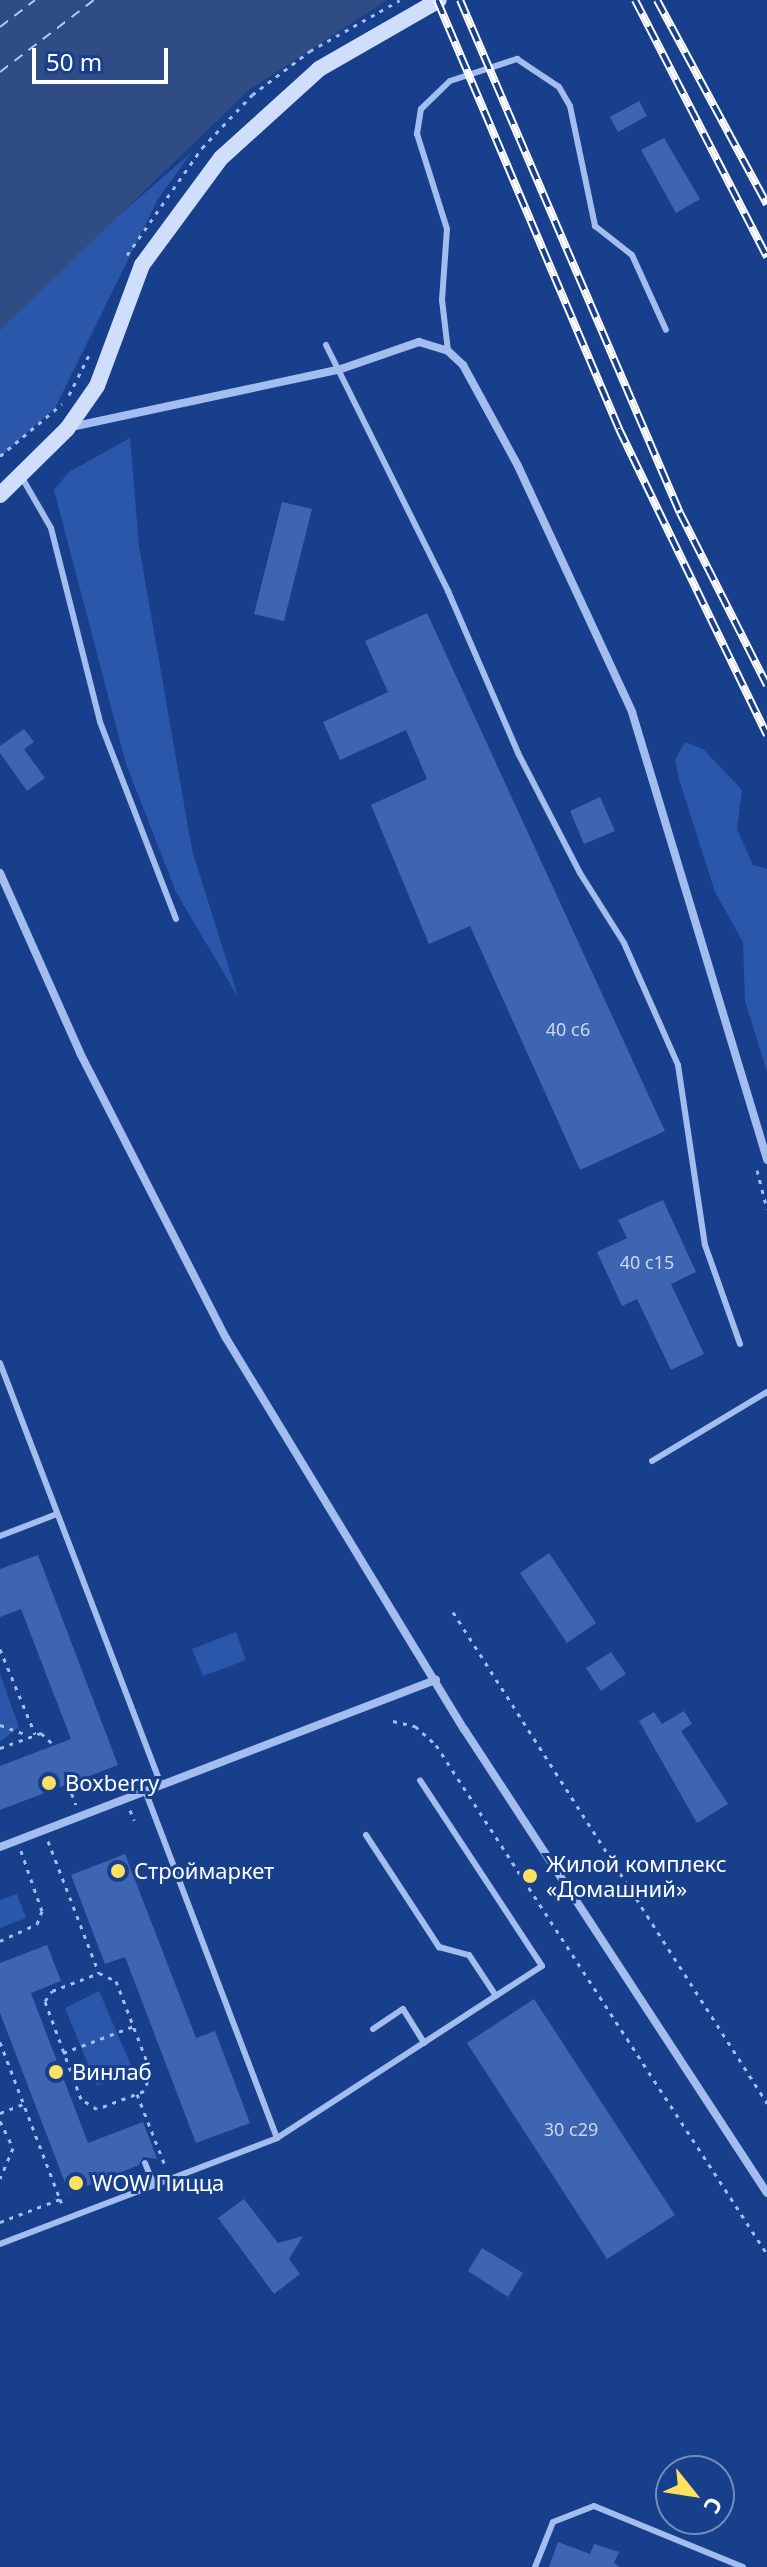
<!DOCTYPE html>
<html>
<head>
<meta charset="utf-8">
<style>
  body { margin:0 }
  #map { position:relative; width:767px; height:2567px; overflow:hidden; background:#183f8b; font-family:"Noto Sans",sans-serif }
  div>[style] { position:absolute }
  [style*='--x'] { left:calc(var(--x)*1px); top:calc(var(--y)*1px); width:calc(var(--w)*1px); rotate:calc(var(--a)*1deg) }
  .green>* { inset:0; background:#2b57aa }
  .water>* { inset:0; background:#304c85 }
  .ferry>* { height:2px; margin-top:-1px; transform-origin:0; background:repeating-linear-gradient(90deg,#aec8f5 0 10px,transparent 0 18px) }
  .building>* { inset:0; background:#3d65b2 }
  .path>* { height:3px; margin-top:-1.5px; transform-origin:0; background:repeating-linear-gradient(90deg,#a2bdee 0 4px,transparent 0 10px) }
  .lane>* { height:6px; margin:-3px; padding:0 3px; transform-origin:3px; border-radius:3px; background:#a2bdee }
  .street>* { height:8px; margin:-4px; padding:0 4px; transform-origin:4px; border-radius:4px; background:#a2bdee }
  .secondary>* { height:16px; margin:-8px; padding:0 8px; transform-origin:8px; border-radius:8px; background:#cfdefa }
  .rail>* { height:8px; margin-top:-4px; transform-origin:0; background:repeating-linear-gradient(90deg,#183f8b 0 15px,#fff 0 30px); box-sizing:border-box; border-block:2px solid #fff }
  .dots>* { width:22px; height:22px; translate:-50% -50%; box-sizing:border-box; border:4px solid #183f8b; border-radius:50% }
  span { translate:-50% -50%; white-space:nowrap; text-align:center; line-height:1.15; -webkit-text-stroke:6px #183f8b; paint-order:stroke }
  .number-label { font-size:18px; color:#ced8ec }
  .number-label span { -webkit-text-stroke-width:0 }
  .poi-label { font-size:22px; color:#fff }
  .left { translate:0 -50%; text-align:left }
  .north { position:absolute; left:655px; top:2455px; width:80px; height:80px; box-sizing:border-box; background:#183f8b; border:2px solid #748cb9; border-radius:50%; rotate:120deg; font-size:22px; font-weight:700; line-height:32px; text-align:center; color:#fff }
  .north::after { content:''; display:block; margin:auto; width:28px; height:36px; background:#ffe05f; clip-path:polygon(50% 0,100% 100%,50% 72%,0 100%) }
  .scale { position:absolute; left:32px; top:48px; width:136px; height:36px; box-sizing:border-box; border:4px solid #fff; border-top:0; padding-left:10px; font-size:24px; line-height:28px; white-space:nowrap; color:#fff; -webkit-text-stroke:6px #183f8b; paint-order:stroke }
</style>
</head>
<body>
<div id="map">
  <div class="green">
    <i style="clip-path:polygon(191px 153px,158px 199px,55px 408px,0 457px,0 330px,58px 268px)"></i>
    <i style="clip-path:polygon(130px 438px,139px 546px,192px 850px,238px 997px,176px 892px,126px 764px,54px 490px,69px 472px)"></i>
    <i style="clip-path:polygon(685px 742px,703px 749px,742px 790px,737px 829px,753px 865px,767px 869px,767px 1072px,745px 1001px,743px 942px,715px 892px,679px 779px,675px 760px)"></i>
    <i style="clip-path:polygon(236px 1632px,246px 1660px,203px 1676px,192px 1649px)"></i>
    <i style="clip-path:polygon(0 1674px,19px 1727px,0 1742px)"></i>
    <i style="clip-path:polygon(17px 1894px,26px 1918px,0 1928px,0 1900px)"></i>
    <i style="clip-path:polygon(99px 1991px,133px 2070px,97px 2086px,65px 2008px)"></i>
  </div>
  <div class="water">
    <i style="clip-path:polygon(0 0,387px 0,249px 90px,0 330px)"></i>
  </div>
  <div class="ferry">
    <i style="--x:0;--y:27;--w:44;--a:-37.6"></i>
    <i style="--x:0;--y:72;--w:118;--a:-37.5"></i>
  </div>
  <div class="building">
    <i style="clip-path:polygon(639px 101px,647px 116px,618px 132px,610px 117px)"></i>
    <i style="clip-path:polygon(664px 138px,700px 199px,676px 213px,641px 150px)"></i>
    <i style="clip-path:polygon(282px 502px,312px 509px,284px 621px,254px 614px)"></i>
    <i style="clip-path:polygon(427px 613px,665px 1131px,580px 1170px,470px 926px,429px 944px,371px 805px,427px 779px,406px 730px,340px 760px,323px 722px,388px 692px,365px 641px)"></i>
    <i style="clip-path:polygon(24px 729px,34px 742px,24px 749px,45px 778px,27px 791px,0 753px,0 746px)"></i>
    <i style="clip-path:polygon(600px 797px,615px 831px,584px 844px,570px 811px)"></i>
    <i style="clip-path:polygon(663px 1200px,696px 1272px,671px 1284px,704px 1354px,671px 1370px,637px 1299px,622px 1306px,597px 1252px,627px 1238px,618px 1220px)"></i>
    <i style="clip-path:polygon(549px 1553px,596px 1623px,567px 1643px,520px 1573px)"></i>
    <i style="clip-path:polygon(38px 1555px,118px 1765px,0 1810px,0 1766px,71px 1739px,21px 1609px,0 1617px,0 1569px)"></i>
    <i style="clip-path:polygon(611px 1652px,626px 1674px,601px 1691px,586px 1668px)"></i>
    <i style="clip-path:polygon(684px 1711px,692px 1724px,681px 1731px,728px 1804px,697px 1823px,639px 1721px,654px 1712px,662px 1724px)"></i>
    <i style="clip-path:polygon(125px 1854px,196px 2038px,215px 2031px,250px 2123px,196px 2143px,125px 1957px,105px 1964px,71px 1875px)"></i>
    <i style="clip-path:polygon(47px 1945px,61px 1981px,31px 1993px,88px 2143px,143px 2122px,157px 2159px,143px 2157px,139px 2165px,69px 2193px,0 2013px,0 1963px)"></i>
    <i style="clip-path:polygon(534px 1999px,675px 2215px,607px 2259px,467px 2043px)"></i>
    <i style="clip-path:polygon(244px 2199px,278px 2243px,303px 2236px,289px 2259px,300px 2274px,274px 2294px,218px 2218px)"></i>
    <i style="clip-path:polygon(482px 2248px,523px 2273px,508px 2297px,468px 2271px)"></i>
    <i style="clip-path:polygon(558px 2542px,590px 2554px,594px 2544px,619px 2552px,614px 2563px,620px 2567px,549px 2567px)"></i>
  </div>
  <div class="path">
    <i style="--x:127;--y:255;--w:131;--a:-55"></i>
    <i style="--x:202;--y:148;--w:73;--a:-46.7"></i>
    <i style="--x:252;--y:95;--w:73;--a:-37.2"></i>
    <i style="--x:310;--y:51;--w:103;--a:-29.5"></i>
    <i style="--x:69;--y:395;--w:45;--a:-63.4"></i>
    <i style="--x:0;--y:456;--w:81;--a:-40"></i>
    <i style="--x:757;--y:1170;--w:40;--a:75.6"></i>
    <i style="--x:453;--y:1612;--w:583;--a:57.4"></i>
    <i style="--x:0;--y:1649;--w:92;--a:67.6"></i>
    <i style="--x:393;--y:1721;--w:23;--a:13"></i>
    <i style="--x:415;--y:1726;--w:28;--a:42"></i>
    <i style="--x:436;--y:1745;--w:607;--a:56.96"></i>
    <i style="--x:0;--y:1725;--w:29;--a:20"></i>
    <i style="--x:0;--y:1748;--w:44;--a:-20.1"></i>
    <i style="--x:41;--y:1733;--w:18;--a:43"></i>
    <i style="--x:68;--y:1784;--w:22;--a:69"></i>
    <i style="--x:130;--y:1810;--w:11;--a:68"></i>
    <i style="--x:48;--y:1841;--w:142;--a:68.9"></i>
    <i style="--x:99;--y:1973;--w:19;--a:25"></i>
    <i style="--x:116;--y:1981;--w:97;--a:69"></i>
    <i style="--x:151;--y:2072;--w:20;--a:110"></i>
    <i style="--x:144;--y:2091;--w:50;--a:159"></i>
    <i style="--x:97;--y:2109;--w:19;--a:-148"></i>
    <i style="--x:81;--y:2099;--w:104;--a:-110.2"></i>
    <i style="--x:45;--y:2001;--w:12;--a:-55"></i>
    <i style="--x:52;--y:1991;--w:50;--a:-21"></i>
    <i style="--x:0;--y:1941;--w:41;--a:-24.7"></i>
    <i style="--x:37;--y:1924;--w:14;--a:-69"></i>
    <i style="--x:42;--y:1911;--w:64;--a:-109.3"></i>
    <i style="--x:0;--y:2042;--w:168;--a:69.1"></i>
    <i style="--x:63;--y:2053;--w:76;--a:-20.8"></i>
    <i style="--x:137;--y:2094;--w:79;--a:68.6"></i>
    <i style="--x:0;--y:2113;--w:26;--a:-21"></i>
    <i style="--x:0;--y:2121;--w:30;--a:64"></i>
    <i style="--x:13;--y:2148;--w:33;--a:113"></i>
    <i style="--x:0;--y:2222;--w:64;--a:-21"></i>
    <i style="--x:60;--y:2199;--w:9;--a:69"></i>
  </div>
  <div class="lane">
    <i style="--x:326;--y:345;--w:275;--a:63.6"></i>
    <i style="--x:448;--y:591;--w:176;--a:66.6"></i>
    <i style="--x:518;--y:753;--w:135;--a:62.7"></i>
    <i style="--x:580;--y:873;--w:83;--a:57.8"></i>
    <i style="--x:624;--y:943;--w:133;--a:66.1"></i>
    <i style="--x:678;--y:1065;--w:182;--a:81.5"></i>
    <i style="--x:705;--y:1245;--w:105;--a:70.5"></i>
    <i style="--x:448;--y:351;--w:51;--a:-96.7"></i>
    <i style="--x:442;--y:300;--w:71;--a:-86"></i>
    <i style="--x:447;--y:229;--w:100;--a:-107.5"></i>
    <i style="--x:417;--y:134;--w:25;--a:-81"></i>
    <i style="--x:421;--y:109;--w:40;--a:-44"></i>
    <i style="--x:450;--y:81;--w:71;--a:-18.2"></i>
    <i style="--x:517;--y:59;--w:50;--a:33.7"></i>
    <i style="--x:559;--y:87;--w:22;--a:60"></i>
    <i style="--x:570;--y:106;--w:123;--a:78.2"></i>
    <i style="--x:595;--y:226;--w:47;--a:38.1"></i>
    <i style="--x:632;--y:255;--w:82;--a:65.6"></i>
    <i style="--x:21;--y:476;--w:60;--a:60"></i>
    <i style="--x:51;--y:528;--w:200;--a:75.8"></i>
    <i style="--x:100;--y:722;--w:211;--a:68.9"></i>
    <i style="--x:0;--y:1363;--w:452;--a:69.1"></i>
    <i style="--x:652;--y:1461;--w:134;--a:-31"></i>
    <i style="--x:0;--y:1536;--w:61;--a:-21.1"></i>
    <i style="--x:366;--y:1835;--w:134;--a:56.9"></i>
    <i style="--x:439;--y:1947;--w:31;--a:15"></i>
    <i style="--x:469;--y:1955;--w:49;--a:56.6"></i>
    <i style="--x:373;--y:2029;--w:36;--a:-34"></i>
    <i style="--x:403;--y:2009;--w:40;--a:58"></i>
    <i style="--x:277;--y:2138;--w:316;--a:-33"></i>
    <i style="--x:542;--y:1966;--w:222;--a:-123.3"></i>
    <i style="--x:145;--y:2163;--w:24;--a:68"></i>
    <i style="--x:0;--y:2244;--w:297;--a:-20.9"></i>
    <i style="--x:277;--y:2138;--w:371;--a:-110.8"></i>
    <i style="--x:535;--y:2567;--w:48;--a:-68.2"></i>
    <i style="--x:553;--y:2522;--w:44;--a:-21.3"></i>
    <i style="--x:594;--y:2506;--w:161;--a:22.3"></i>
  </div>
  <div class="street">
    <i style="--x:71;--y:427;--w:273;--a:-12.1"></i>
    <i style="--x:338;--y:370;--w:86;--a:-19.1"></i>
    <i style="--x:419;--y:342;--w:30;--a:17"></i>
    <i style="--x:448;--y:351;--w:21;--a:43"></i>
    <i style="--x:463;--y:365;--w:115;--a:61.4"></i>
    <i style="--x:518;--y:466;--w:271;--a:65.1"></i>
    <i style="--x:632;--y:712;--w:468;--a:73.2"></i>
    <i style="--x:0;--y:873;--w:197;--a:66"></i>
    <i style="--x:80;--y:1053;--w:320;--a:62.9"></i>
    <i style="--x:226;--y:1338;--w:458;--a:58.7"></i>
    <i style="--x:464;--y:1729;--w:554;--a:56.85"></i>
    <i style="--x:0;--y:1847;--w:467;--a:-21"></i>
  </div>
  <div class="secondary">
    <i style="--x:0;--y:495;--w:94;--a:-44.6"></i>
    <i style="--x:67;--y:429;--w:52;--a:-55.1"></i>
    <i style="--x:97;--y:386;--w:129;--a:-69.6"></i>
    <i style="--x:142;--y:265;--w:133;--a:-53.6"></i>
    <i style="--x:221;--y:158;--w:132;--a:-42.2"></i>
    <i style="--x:319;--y:69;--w:138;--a:-29.9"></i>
  </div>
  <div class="rail">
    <i style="--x:437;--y:0;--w:466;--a:67"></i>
    <i style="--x:619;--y:429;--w:340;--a:64.2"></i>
    <i style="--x:460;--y:0;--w:558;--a:66.79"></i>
    <i style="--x:680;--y:513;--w:193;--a:63.2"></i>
    <i style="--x:635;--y:0;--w:289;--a:62.8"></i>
    <i style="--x:657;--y:0;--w:232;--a:61.7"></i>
  </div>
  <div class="dots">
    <i style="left:49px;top:1783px;background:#ffe05f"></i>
    <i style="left:118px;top:1871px;background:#ffe05f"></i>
    <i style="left:530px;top:1876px;background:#ffe05f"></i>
    <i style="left:56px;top:2072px;background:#ffe05f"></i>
    <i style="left:76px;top:2183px;background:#ffe05f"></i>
  </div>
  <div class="number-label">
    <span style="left:568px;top:1029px">40 с6</span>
    <span style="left:647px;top:1262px">40 с15</span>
    <span style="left:571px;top:2129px">30 с29</span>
  </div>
  <div class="poi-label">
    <span class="left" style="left:65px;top:1783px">Boxberry</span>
    <span class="left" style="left:546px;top:1876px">Жилой комплекс<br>«Домашний»</span>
    <span class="left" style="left:134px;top:1871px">Строймаркет</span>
    <span class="left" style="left:72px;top:2072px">Винлаб</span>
    <span class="left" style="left:92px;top:2183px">WOW Пицца</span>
  </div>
  <div class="north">С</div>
  <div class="scale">50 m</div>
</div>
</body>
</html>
